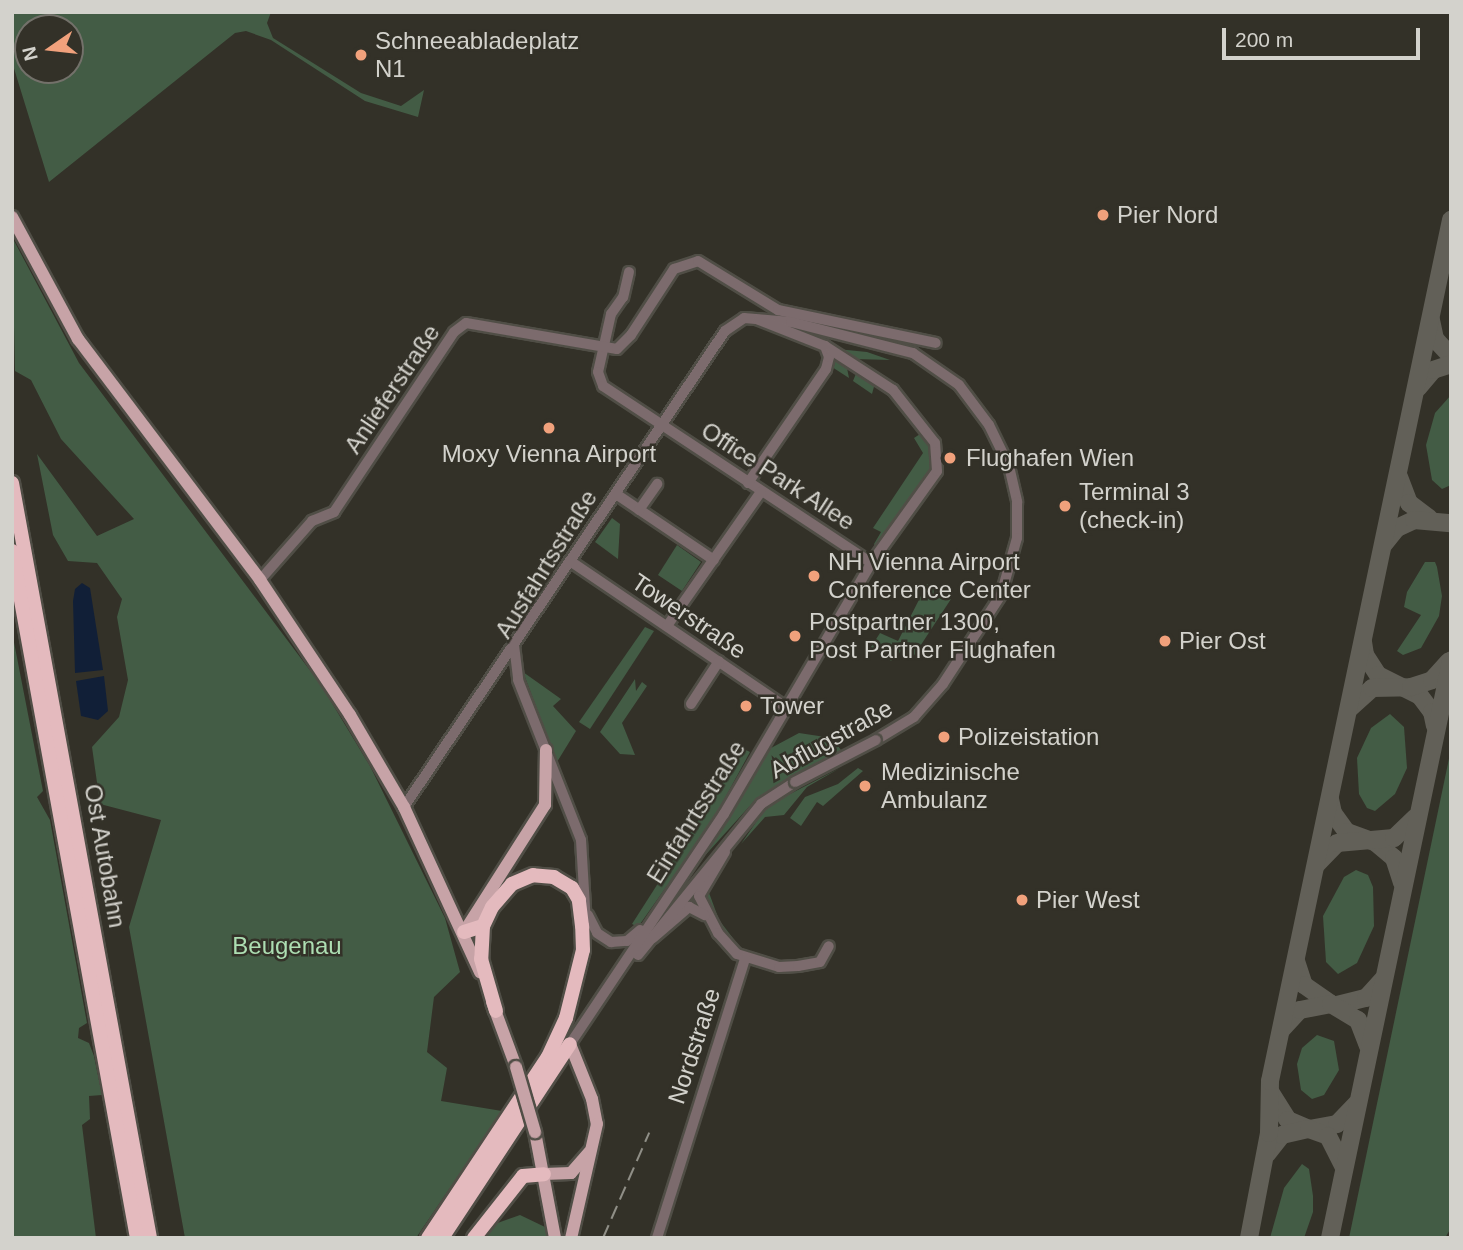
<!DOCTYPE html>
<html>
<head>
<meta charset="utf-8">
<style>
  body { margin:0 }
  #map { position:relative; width:1463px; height:1250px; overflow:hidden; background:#333128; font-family:Helvetica,sans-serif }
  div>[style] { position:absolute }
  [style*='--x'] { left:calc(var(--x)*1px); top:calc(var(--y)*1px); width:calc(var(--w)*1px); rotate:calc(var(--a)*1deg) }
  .green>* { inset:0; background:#435c45 }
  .water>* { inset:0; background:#111f37 }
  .taxiway>* { height:18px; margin:-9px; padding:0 9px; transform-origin:9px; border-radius:9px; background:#626058 }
  .roads { filter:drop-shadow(2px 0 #504e46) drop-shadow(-2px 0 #504e46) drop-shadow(0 2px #504e46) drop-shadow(0 -2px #504e46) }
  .minor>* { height:10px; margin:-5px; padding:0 5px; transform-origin:5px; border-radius:5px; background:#7c6b6d }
  .major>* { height:12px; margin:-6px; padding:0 6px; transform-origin:6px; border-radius:6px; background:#c7a3a7 }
  .highway>* { height:14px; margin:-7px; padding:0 7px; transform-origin:7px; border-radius:7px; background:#e4babe }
  .rail>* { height:2px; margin-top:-1px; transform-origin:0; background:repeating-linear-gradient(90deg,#908f87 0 14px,transparent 0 21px) }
  .bridges { filter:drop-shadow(2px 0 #504e46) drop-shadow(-2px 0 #504e46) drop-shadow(0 2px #504e46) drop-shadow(0 -2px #504e46) }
  .minor-bridge>* { height:10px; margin:-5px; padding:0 5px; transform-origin:5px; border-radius:5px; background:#7c6b6d }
  .major-bridge>* { height:12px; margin:-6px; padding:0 6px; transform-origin:6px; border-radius:6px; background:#c7a3a7 }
  .dots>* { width:19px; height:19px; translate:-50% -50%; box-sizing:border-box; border:4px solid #333128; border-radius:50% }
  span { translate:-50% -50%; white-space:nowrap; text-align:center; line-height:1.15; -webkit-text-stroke:5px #333128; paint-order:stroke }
  .poi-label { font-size:24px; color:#d3d2cc }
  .left { translate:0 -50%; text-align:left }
  .street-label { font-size:24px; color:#d3d2cc }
  .park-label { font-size:24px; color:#addeb2 }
  .frame { position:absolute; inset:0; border:14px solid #d3d2cc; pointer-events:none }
  .north { position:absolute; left:14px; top:14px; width:70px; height:70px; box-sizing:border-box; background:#333128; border:2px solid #73716a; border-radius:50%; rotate:256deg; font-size:19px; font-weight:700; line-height:28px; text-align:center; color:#d3d2cc }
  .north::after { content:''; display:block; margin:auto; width:24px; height:32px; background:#f1a17c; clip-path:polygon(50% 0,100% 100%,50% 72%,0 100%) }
  .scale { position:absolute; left:1222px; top:28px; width:198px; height:32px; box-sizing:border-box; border:4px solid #d3d2cc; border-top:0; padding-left:9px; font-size:21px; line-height:24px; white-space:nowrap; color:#d3d2cc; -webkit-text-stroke:5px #333128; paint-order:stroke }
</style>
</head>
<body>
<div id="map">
  <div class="green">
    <i style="clip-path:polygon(evenodd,12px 12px,271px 12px,267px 23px,273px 38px,361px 93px,401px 106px,424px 90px,418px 117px,365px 101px,271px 40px,246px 31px,235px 33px,49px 182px,12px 62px,12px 12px,28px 28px,70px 28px,70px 70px,28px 70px,28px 28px)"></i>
    <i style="clip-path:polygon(12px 237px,79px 363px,321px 685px,370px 766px,445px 918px,460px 972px,434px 997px,427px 1052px,447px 1068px,441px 1101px,502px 1111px,416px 1238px,185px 1238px,129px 927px,161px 820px,100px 804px,92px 747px,119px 717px,128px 680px,117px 617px,122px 599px,97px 563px,68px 561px,53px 535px,37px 454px,97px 536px,134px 519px,61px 439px,31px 380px,15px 371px)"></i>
    <i style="clip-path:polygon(837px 349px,867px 352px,890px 360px,855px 359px)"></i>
    <i style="clip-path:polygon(832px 354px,846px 363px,849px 378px,832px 367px)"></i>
    <i style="clip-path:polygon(857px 371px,875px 383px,872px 394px,853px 381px)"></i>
    <i style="clip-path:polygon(1451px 395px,1451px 485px,1442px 489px,1432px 480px,1426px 445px,1435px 413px)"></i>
    <i style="clip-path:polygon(907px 416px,930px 442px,933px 466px,877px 550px,874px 544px,881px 532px,873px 528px,923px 453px,914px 438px,920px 434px)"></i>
    <i style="clip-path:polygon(612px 518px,620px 524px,618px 559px,595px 542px)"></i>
    <i style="clip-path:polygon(677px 545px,701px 562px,682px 591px,658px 575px)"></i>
    <i style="clip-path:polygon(1425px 562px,1435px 562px,1437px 567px,1442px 596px,1439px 616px,1421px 648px,1403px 655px,1397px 651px,1421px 615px,1404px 607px,1407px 592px)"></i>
    <i style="clip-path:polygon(927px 584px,951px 599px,913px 657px,902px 650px,891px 661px,871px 647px,880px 633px,898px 641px)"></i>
    <i style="clip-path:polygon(645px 627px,654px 631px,590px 729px,579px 722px)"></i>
    <i style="clip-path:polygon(12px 632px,43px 791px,37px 797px,50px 820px,87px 1023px,79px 1028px,78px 1038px,89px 1043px,94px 1056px,102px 1095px,89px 1096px,90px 1119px,82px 1125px,96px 1238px,12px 1238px)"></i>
    <i style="clip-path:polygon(523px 672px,561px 699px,553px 706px,576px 731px,557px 762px)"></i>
    <i style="clip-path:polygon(635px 679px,636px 691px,642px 682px,647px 686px,622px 723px,635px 755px,620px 754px,600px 732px)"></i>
    <i style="clip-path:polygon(1390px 714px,1404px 727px,1407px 768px,1395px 794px,1375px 811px,1367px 808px,1359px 794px,1357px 758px,1371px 728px)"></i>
    <i style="clip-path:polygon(799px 733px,832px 738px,841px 750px,757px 798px,700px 861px,771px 748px)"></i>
    <i style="clip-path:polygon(744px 749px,750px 752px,712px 822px,638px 927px,632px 924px)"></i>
    <i style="clip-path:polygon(1451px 749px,1451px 1228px,1445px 1238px,1349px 1238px)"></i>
    <i style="clip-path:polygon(840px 768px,807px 787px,784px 815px,765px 817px,741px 844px,767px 806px)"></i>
    <i style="clip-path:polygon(858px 768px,863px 771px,823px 806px,817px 802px,801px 826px,790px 818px,805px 797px,838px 784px)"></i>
    <i style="clip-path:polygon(1356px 870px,1368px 875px,1373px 887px,1374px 926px,1357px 963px,1338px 974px,1326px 962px,1323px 916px,1344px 877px)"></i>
    <i style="clip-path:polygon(708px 890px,719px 920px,739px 946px,716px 924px,703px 900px)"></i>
    <i style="clip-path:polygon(1317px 1035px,1334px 1041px,1339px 1070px,1324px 1095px,1312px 1099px,1301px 1090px,1297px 1064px,1302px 1048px)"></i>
    <i style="clip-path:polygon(1302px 1164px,1309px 1169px,1313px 1196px,1313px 1212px,1304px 1238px,1270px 1238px,1284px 1188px)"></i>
    <i style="clip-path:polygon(520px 1215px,545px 1227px,547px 1238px,480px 1238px,492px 1225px)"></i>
  </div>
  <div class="water">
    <i style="clip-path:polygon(82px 583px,90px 588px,103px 670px,75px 673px,73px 601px,75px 589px)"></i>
    <i style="clip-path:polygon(104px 676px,108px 711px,98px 720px,81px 716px,76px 681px)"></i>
  </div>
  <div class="taxiway">
    <i style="--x:1431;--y:320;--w:19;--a:78"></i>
    <i style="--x:1435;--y:339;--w:23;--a:47"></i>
    <i style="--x:1418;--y:388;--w:23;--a:-50"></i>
    <i style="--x:1433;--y:370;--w:19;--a:-18"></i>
    <i style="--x:1399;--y:477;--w:28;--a:69"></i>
    <i style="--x:1409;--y:503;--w:25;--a:37"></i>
    <i style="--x:1384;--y:544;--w:21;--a:-51"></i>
    <i style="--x:1397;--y:528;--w:19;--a:-25"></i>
    <i style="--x:1414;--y:520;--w:37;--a:5"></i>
    <i style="--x:1363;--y:642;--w:13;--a:81"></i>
    <i style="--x:1365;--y:655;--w:24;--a:57"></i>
    <i style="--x:1378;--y:675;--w:47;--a:26.6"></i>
    <i style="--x:1420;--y:696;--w:20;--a:53"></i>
    <i style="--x:1432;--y:712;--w:14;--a:78"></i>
    <i style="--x:1349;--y:709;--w:31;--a:-42"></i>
    <i style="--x:1372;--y:688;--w:39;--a:-1"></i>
    <i style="--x:1411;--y:687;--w:22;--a:-18"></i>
    <i style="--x:1432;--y:680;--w:25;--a:-48"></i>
    <i style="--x:1330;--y:799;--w:14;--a:78"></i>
    <i style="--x:1333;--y:813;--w:24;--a:54"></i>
    <i style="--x:1347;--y:832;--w:30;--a:20"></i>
    <i style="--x:1375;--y:842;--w:25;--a:40"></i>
    <i style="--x:1394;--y:858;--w:26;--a:72"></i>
    <i style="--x:1316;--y:865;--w:30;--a:-46"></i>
    <i style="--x:1337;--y:843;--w:57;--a:-5"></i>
    <i style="--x:1394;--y:838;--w:30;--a:-44"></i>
    <i style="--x:1296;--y:961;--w:25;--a:72"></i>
    <i style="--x:1304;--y:985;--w:33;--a:35"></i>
    <i style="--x:1337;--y:1005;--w:30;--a:-14"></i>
    <i style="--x:1366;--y:998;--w:25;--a:-48"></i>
    <i style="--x:1282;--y:1029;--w:26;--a:-47"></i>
    <i style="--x:1300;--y:1010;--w:32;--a:-11"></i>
    <i style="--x:1331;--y:1004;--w:31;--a:31"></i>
    <i style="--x:1358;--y:1020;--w:28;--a:69"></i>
    <i style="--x:1271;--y:1093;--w:32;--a:58"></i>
    <i style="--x:1288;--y:1120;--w:23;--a:23"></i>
    <i style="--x:1309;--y:1129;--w:28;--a:-10"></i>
    <i style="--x:1337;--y:1124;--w:28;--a:-46"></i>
    <i style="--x:1267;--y:1154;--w:24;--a:-52"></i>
    <i style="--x:1282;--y:1135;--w:28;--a:-13"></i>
    <i style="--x:1309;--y:1129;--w:20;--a:20"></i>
    <i style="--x:1328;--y:1136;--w:34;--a:63"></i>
    <i style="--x:1249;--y:1238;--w:107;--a:-79.2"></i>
    <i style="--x:1269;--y:1133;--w:52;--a:-88.9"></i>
    <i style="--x:1270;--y:1081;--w:880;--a:-78.13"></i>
    <i style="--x:1330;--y:1238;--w:590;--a:-78.16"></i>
  </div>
  <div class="roads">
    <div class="minor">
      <i style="--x:629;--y:272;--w:26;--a:103"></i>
      <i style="--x:623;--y:297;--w:21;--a:125"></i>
      <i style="--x:611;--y:314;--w:59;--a:102.6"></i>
      <i style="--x:598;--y:372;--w:15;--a:70"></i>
      <i style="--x:603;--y:386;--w:321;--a:33.4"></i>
      <i style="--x:748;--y:483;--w:138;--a:-55.6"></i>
      <i style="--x:826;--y:369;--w:12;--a:-76"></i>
      <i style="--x:829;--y:357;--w:12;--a:-110"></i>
      <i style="--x:616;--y:494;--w:118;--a:34"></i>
      <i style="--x:639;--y:510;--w:32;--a:-55"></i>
      <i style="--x:570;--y:561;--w:258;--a:34.1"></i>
      <i style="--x:260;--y:580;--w:79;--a:-48.6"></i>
      <i style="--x:312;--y:521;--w:24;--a:-22"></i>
      <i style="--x:334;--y:512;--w:216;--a:-56.3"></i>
      <i style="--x:454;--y:332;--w:15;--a:-37"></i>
      <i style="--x:466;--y:323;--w:153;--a:9.8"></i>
      <i style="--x:617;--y:349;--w:20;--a:-45"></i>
      <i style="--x:631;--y:335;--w:79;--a:-56.9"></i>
      <i style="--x:674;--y:269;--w:25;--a:-18"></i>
      <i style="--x:698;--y:261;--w:94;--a:31.5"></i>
      <i style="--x:778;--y:310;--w:161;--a:11.8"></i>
      <i style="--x:667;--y:626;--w:164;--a:-55"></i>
      <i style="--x:514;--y:645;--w:35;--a:83"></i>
      <i style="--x:518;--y:680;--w:172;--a:68.5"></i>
      <i style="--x:581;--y:840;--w:84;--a:86.6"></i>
      <i style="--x:691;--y:704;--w:51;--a:-56.9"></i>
      <i style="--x:404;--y:807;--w:574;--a:-56.01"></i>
      <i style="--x:725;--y:331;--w:23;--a:-34"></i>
      <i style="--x:744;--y:318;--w:47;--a:4.9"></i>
      <i style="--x:791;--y:322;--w:126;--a:14.3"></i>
      <i style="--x:913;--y:353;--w:56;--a:34.8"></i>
      <i style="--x:959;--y:385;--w:50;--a:53.1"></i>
      <i style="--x:989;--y:425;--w:46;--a:64"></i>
      <i style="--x:1009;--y:466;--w:37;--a:77"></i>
      <i style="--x:1017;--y:502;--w:36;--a:90"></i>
      <i style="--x:1017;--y:538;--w:59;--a:105.7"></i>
      <i style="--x:1001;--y:595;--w:106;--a:123.1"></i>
      <i style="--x:943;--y:684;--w:44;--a:131.3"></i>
      <i style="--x:914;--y:717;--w:44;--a:148.8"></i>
      <i style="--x:725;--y:852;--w:51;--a:120.6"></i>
      <i style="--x:699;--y:896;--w:42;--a:62.8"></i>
      <i style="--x:718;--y:933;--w:28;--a:48"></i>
      <i style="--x:737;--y:954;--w:44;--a:17.2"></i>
      <i style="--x:779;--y:967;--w:19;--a:-3"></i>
      <i style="--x:798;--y:966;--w:22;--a:-10"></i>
      <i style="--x:820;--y:962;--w:18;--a:-61"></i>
      <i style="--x:588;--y:915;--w:20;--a:63"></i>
      <i style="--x:597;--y:933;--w:17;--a:33"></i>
      <i style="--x:611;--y:942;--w:16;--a:-4"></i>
      <i style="--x:627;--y:941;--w:17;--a:-40"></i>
      <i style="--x:653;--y:938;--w:48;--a:-40.7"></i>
      <i style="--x:689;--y:907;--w:18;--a:27"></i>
      <i style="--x:638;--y:955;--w:195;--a:-50.8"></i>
      <i style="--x:761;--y:804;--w:40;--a:-32.9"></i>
      <i style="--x:570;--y:1044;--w:277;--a:-56.2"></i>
      <i style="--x:724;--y:814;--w:291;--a:-59.6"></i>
      <i style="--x:871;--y:563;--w:113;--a:-54.3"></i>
      <i style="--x:937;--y:471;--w:28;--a:-94"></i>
      <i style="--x:935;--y:443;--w:68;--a:-128.4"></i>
      <i style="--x:893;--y:390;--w:81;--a:-147.1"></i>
      <i style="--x:825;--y:346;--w:71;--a:-158.5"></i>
      <i style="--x:657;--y:1238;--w:293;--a:-72.5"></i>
    </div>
    <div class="major">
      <i style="--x:12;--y:217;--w:139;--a:61.6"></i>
      <i style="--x:78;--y:339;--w:302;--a:52.9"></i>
      <i style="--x:260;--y:580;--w:162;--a:56.3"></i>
      <i style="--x:350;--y:715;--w:107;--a:59.6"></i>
      <i style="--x:404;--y:807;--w:182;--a:65.3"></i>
      <i style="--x:464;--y:932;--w:151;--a:-57.5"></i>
      <i style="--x:545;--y:805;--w:55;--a:-89"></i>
      <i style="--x:492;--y:1002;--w:69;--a:69.7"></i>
      <i style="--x:570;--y:1044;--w:59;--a:68.2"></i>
      <i style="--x:592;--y:1099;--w:25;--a:79"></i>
      <i style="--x:597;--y:1124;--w:117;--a:102.8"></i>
      <i style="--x:535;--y:1132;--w:108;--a:79.3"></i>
      <i style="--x:544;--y:1174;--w:27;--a:-2"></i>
      <i style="--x:571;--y:1173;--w:28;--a:-49"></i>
    </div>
    <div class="highway">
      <i style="--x:12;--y:483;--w:768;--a:79.64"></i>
      <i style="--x:12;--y:551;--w:698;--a:79.69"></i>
      <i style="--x:464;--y:932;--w:20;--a:-18"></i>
      <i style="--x:428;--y:1238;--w:217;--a:-56.5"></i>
      <i style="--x:548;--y:1057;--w:43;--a:-65.2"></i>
      <i style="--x:566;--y:1018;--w:70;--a:-76"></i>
      <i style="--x:583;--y:950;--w:24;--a:-92"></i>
      <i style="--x:582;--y:926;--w:26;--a:-97"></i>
      <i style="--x:579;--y:900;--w:14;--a:-120"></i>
      <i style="--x:572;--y:888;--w:21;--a:-149"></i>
      <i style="--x:554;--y:877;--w:21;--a:-175"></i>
      <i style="--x:533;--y:875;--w:23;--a:157"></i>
      <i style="--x:512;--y:884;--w:30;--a:131"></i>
      <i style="--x:492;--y:907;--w:21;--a:115"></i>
      <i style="--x:483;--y:926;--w:33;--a:93"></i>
      <i style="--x:481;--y:959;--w:54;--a:73.9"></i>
      <i style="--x:442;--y:1238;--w:232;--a:-56.6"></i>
      <i style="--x:474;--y:1238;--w:79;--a:-51.7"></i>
      <i style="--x:523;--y:1176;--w:21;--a:-5"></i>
    </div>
  </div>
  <div class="rail">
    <i style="--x:603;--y:1238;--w:115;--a:-66.3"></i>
  </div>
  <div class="bridges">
    <div class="minor-bridge">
      <i style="--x:795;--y:782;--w:91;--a:-27.4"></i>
    </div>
    <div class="major-bridge">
      <i style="--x:516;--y:1067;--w:68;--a:73.7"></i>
    </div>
  </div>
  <div class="dots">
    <i style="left:361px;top:55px;background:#f1a17c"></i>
    <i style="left:1103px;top:215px;background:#f1a17c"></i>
    <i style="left:549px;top:428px;background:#f1a17c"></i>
    <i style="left:950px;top:458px;background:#f1a17c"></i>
    <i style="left:1065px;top:506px;background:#f1a17c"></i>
    <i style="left:814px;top:576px;background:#f1a17c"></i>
    <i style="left:795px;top:636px;background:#f1a17c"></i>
    <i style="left:1165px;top:641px;background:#f1a17c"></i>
    <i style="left:746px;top:706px;background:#f1a17c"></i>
    <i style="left:944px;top:737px;background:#f1a17c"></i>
    <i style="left:865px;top:786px;background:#f1a17c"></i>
    <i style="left:1022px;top:900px;background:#f1a17c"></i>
  </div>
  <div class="poi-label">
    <span class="left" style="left:375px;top:55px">Schneeabladeplatz<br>N1</span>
    <span class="left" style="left:1117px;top:215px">Pier Nord</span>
    <span style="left:549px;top:454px">Moxy Vienna Airport</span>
    <span class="left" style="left:966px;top:458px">Flughafen Wien</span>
    <span class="left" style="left:1079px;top:506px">Terminal 3<br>(check-in)</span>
    <span class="left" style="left:828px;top:576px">NH Vienna Airport<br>Conference Center</span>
    <span class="left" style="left:809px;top:636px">Postpartner 1300,<br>Post Partner Flughafen</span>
    <span class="left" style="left:1179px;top:641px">Pier Ost</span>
    <span class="left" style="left:760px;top:706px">Tower</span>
    <span class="left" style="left:958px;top:737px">Polizeistation</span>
    <span class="left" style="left:881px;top:786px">Medizinische<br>Ambulanz</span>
    <span class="left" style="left:1036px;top:900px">Pier West</span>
  </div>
  <div class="street-label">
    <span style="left:392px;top:389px;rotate:-56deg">Anlieferstraße</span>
    <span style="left:778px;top:476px;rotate:33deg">Office Park Allee</span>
    <span style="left:546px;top:564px;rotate:-58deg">Ausfahrtsstraße</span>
    <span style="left:689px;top:616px;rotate:34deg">Towerstraße</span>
    <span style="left:831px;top:739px;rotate:-29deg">Abflugstraße</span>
    <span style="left:696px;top:812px;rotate:-58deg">Einfahrtsstraße</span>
    <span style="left:105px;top:856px;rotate:80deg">Ost Autobahn</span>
    <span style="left:694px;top:1046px;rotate:-72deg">Nordstraße</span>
  </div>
  <div class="park-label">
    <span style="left:287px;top:946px">Beugenau</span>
  </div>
  <div class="frame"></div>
  <div class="north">N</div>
  <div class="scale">200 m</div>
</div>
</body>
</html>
